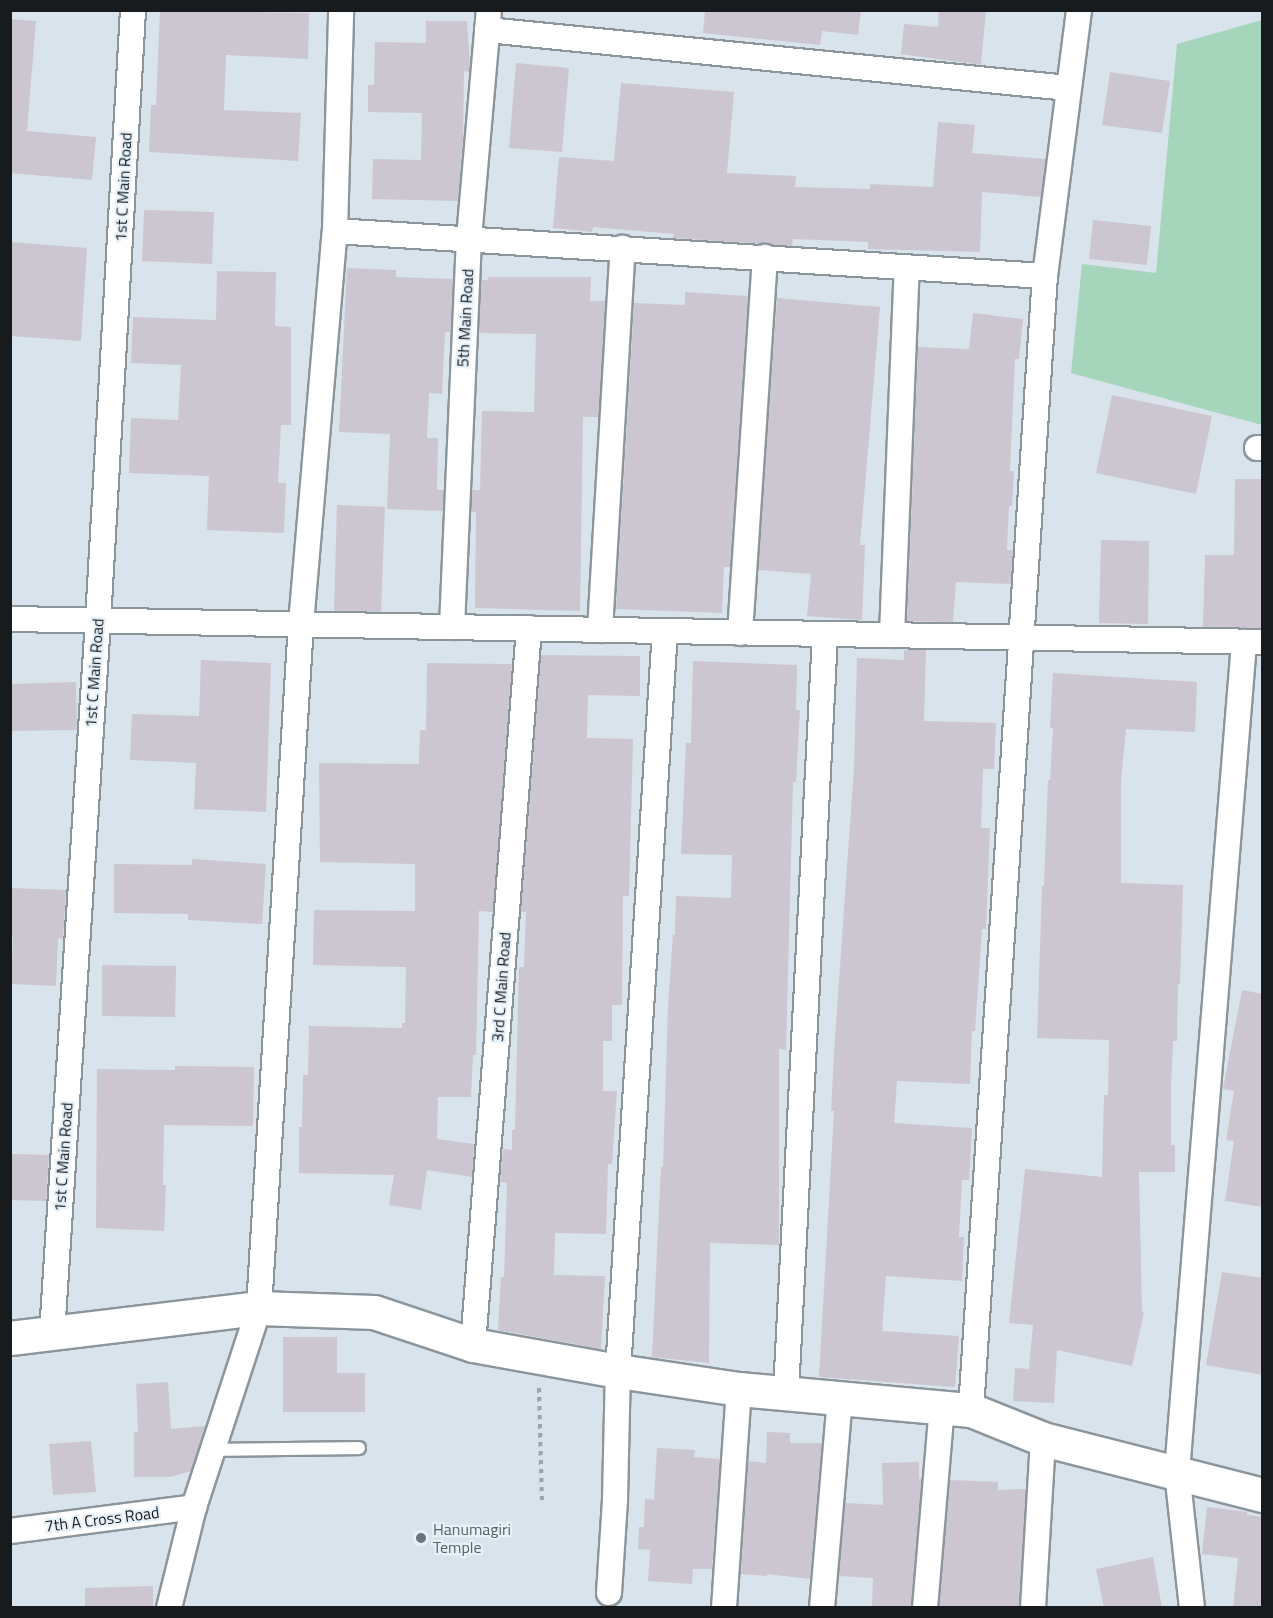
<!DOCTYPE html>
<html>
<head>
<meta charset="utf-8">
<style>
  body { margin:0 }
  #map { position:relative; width:1273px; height:1618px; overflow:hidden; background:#d9e3eb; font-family:"Titillium Web",sans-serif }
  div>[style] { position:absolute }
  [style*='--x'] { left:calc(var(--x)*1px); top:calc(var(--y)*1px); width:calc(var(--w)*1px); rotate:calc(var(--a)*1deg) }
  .green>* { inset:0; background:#a5d6bb }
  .building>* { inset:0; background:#ccc6d0 }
  .path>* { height:4px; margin-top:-2px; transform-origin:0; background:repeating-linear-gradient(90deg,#9ca4ab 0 4.5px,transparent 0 9px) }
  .roads { filter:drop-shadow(2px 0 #8b959c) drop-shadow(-2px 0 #8b959c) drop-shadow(0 2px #8b959c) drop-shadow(0 -2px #8b959c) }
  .lane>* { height:12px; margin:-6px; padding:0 6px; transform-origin:6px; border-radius:6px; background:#fff }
  .street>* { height:24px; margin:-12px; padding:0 12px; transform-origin:12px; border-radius:12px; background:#fff }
  .secondary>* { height:33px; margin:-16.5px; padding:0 16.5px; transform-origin:16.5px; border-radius:16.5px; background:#fff }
  .dots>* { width:16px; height:16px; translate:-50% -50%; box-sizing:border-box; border:3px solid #e6f1f9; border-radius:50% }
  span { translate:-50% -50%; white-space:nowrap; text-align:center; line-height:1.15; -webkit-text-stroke:4.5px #e6f1f9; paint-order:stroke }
  .street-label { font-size:16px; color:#171b1d }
  .worship-label { font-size:16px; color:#5b616d }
  .left { translate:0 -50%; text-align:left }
  .frame { position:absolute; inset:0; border:12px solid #171b1d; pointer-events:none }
</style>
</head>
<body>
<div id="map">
  <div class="green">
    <i style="clip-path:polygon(1262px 20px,1262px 425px,1071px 373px,1082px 264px,1156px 273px,1177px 44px)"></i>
  </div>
  <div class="building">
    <i style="clip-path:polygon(160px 10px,309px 13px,308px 59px,226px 55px,224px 110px,301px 113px,298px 161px,149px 152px,151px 105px,156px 105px)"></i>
    <i style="clip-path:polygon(705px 10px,861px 10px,858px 35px,822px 31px,820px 45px,703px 33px)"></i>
    <i style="clip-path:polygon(939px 10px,986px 10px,981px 65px,901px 54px,904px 24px,938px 27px)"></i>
    <i style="clip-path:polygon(10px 19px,36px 21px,27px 131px,96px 137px,92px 180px,10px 173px)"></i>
    <i style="clip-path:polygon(426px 21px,467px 21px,470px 66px,469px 72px,464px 71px,463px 138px,458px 201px,372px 199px,373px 159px,421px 160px,422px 113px,368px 112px,368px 85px,374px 85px,375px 42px,426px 43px)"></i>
    <i style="clip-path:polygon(516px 63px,569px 68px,562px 152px,509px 148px)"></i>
    <i style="clip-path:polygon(1110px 72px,1170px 81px,1162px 133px,1102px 125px)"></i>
    <i style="clip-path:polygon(621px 83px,734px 92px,727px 173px,796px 176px,795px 187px,870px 189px,870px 184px,933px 187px,938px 122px,975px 125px,972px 153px,1046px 159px,1041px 197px,982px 192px,980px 252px,868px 249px,868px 242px,793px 239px,792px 246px,673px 238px,674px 234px,593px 227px,592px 232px,553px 228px,559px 157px,614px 161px)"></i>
    <i style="clip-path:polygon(144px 210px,214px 212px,212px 264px,142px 261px)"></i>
    <i style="clip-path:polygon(1093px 220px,1151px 226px,1147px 265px,1089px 259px)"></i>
    <i style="clip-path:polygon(10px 242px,87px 248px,81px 341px,10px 336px)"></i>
    <i style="clip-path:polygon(347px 268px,396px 270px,396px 277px,453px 279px,451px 332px,445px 332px,442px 394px,429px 393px,427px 438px,438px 438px,437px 490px,444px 490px,443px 511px,387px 509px,390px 434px,339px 432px)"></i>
    <i style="clip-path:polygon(217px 271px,276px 272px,275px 326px,291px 327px,291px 425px,281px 425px,278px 483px,286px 483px,284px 533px,207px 530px,209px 476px,129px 473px,131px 418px,178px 420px,181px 365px,131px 363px,133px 317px,216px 320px)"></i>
    <i style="clip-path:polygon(488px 277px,591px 277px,590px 301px,606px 301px,599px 417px,583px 417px,580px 611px,475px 608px,476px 512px,471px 512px,472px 490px,480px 490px,482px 411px,534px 412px,536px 334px,479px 333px,481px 280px,488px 280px)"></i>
    <i style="clip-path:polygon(685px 292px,748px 296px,730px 567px,724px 567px,722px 613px,616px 609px,634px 303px,685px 305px)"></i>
    <i style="clip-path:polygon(777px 298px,880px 307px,860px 545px,865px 545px,862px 620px,807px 616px,811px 574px,758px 570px)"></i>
    <i style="clip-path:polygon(973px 313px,1023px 319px,1019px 359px,1015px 359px,1010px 471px,1014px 471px,1012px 506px,1009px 506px,1007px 550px,1013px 550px,1011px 584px,956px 582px,953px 622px,907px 621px,918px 347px,969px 349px)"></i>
    <i style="clip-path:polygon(1112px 395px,1212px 416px,1196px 494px,1096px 473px)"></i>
    <i style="clip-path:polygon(1235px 479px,1263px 479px,1263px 628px,1203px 627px,1205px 555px,1234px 555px)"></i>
    <i style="clip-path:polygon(337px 505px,385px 507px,381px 612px,334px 611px)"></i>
    <i style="clip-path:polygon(1101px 540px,1149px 541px,1148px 624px,1099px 623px)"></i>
    <i style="clip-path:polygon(904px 650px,926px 650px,924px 721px,996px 723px,994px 769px,983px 769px,981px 828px,990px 828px,988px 877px,986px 929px,982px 929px,975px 1031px,972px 1031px,970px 1084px,897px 1081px,894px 1123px,972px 1128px,969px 1180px,962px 1180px,959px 1237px,964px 1237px,962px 1281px,886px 1276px,882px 1331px,959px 1336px,955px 1387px,819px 1377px,834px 1111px,831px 1111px,835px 1037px,854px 768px,857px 658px,904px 660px)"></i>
    <i style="clip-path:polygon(541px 655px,640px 656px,640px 696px,588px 695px,587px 738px,633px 739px,629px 896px,623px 896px,622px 1005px,612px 1005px,612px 1041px,603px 1041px,603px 1091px,617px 1091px,612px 1164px,608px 1164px,606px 1234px,555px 1233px,554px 1275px,605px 1276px,601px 1349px,498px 1330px,501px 1277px,504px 1277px,507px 1183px,500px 1182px,503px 1149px,512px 1150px,512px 1130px,515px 1130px,519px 967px,524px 967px,526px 912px,521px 912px)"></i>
    <i style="clip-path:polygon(201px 660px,271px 663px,266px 812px,194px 809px,196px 763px,130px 760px,132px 714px,199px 716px)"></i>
    <i style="clip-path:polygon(693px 661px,797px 665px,796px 710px,800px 710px,796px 782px,793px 782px,786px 1050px,779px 1049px,779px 1245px,710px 1243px,709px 1363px,652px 1357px,661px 1167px,663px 1167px,668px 1006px,673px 935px,675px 935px,676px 896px,731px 898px,732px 855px,681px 854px,686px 743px,691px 743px)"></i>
    <i style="clip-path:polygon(427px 663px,512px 664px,493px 912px,479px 911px,476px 1055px,473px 1055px,471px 1097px,438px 1097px,437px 1139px,474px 1144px,472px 1177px,427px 1170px,421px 1210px,389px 1205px,394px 1175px,299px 1173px,299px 1127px,302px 1127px,303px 1075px,308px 1075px,309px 1026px,402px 1028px,402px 1023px,405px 1023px,406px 967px,313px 965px,314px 910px,415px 911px,415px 864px,320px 862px,319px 763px,419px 764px,420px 730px,426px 730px)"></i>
    <i style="clip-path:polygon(1053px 673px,1197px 682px,1195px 732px,1126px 729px,1121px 780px,1121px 883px,1183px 885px,1180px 984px,1178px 984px,1177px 1041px,1173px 1041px,1171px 1089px,1171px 1145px,1175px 1145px,1175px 1172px,1139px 1172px,1142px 1312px,1144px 1313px,1132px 1366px,1057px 1350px,1054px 1403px,1013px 1401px,1015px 1368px,1029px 1369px,1033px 1325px,1009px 1323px,1025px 1169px,1102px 1177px,1104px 1095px,1108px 1095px,1109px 1040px,1037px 1038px,1042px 886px,1044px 886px,1048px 780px,1050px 780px,1053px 728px,1050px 728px)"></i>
    <i style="clip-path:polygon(76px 682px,77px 730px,10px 731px,10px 684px)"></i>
    <i style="clip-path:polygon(192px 859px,266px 864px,262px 924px,188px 920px,188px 914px,114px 913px,114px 864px,192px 865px)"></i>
    <i style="clip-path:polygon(10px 888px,66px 890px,63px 939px,58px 938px,56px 986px,11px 984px,13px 937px,10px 937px)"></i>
    <i style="clip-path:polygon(102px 965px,176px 966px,175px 1017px,102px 1016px)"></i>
    <i style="clip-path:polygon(1242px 990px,1263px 994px,1263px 1207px,1225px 1201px,1234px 1141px,1226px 1140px,1234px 1091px,1223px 1089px)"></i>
    <i style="clip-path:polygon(175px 1066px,254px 1067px,253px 1126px,164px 1125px,163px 1185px,166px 1185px,164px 1231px,96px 1228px,97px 1069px,175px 1070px)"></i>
    <i style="clip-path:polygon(10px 1154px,49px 1155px,46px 1201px,10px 1200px)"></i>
    <i style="clip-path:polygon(1222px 1272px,1263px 1278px,1263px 1375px,1206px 1365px)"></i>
    <i style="clip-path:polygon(283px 1337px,337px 1337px,337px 1373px,365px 1373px,365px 1412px,283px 1412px)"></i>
    <i style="clip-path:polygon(168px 1382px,171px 1429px,205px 1426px,191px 1471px,170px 1477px,134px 1477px,134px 1432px,138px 1432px,136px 1384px)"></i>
    <i style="clip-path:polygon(767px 1432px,790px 1433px,790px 1443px,822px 1443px,810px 1579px,767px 1574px,767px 1576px,741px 1574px,748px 1461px,766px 1463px)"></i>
    <i style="clip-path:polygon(91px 1441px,96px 1492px,53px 1495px,49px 1444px)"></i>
    <i style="clip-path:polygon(657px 1448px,695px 1450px,694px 1457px,720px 1459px,712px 1569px,693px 1569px,692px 1584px,648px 1581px,650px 1550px,638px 1549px,639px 1527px,644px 1527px,645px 1499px,654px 1500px)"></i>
    <i style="clip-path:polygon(919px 1462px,919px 1479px,922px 1479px,911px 1608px,872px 1608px,873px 1578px,839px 1576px,845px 1503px,883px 1505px,882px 1463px)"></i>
    <i style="clip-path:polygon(950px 1480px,998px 1482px,998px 1490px,1026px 1489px,1019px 1608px,939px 1608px)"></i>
    <i style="clip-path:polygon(1207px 1507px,1247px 1512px,1247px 1515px,1263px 1517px,1263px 1608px,1233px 1608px,1238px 1558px,1202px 1554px)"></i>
    <i style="clip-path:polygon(1153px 1557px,1162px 1608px,1104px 1608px,1096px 1569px)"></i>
    <i style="clip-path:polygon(153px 1586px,153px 1608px,85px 1608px,85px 1588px)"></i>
  </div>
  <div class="path">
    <i style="--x:539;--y:1388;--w:115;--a:88.5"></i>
  </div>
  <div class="roads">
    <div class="lane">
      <i style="--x:213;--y:1450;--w:146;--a:-0.8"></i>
    </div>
    <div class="street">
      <i style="--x:487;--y:30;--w:584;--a:5.7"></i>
      <i style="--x:335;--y:231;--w:711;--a:3.63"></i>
      <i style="--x:1257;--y:448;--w:5;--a:0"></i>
      <i style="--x:10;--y:619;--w:1252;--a:1.05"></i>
      <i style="--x:452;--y:627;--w:389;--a:-87.5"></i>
      <i style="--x:469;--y:238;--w:229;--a:-85"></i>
      <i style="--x:600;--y:630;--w:383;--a:-86.6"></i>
      <i style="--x:740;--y:633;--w:377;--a:-86.2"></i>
      <i style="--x:892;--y:635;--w:368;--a:-87.7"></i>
      <i style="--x:52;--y:1334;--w:714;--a:-86.31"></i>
      <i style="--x:98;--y:621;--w:612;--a:-86.72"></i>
      <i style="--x:473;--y:1345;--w:719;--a:-85.53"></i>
      <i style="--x:786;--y:1392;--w:759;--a:-87.05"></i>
      <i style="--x:971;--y:1410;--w:1136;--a:-86.27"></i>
      <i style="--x:1045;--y:276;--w:268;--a:-82.7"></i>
      <i style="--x:10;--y:1531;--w:186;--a:-7.4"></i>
      <i style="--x:609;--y:1593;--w:94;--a:-86.3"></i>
      <i style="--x:615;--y:1499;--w:128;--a:-88.7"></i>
      <i style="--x:618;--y:1371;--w:741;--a:-86.37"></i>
      <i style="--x:169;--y:1608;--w:104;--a:-76.1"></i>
      <i style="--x:194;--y:1507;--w:209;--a:-71.9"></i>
      <i style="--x:259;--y:1308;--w:685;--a:-86.49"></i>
      <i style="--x:301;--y:624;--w:394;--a:-85.1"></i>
      <i style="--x:335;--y:231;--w:221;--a:-88.4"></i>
      <i style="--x:724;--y:1608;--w:220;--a:-86.1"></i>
      <i style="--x:822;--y:1608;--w:211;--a:-85.1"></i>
      <i style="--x:925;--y:1608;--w:203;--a:-85.2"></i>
      <i style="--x:1033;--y:1608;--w:169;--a:-86.6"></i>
      <i style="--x:1192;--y:1608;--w:137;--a:-96.3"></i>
      <i style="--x:1177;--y:1472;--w:833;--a:-85.38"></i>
    </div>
    <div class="secondary">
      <i style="--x:10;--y:1338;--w:251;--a:-6.9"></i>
      <i style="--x:259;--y:1308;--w:115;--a:2"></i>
      <i style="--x:374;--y:1312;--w:104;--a:18.4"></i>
      <i style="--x:473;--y:1345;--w:147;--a:10.2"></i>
      <i style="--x:618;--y:1371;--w:122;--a:8.5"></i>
      <i style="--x:739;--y:1389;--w:233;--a:5.2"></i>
      <i style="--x:971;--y:1410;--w:78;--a:21.9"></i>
      <i style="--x:1043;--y:1439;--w:226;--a:14.3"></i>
    </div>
  </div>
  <div class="dots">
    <i style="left:421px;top:1538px;background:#6b7280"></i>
  </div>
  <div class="street-label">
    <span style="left:123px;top:187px;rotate:-87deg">1st C Main Road</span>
    <span style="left:465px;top:318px;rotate:-87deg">5th Main Road</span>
    <span style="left:94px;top:673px;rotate:-86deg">1st C Main Road</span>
    <span style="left:501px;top:987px;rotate:-86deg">3rd C Main Road</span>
    <span style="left:63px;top:1157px;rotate:-86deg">1st C Main Road</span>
    <span style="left:102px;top:1519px;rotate:-7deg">7th A Cross Road</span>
  </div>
  <div class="worship-label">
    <span class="left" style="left:433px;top:1538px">Hanumagiri<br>Temple</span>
  </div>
  <div class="frame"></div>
</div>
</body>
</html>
